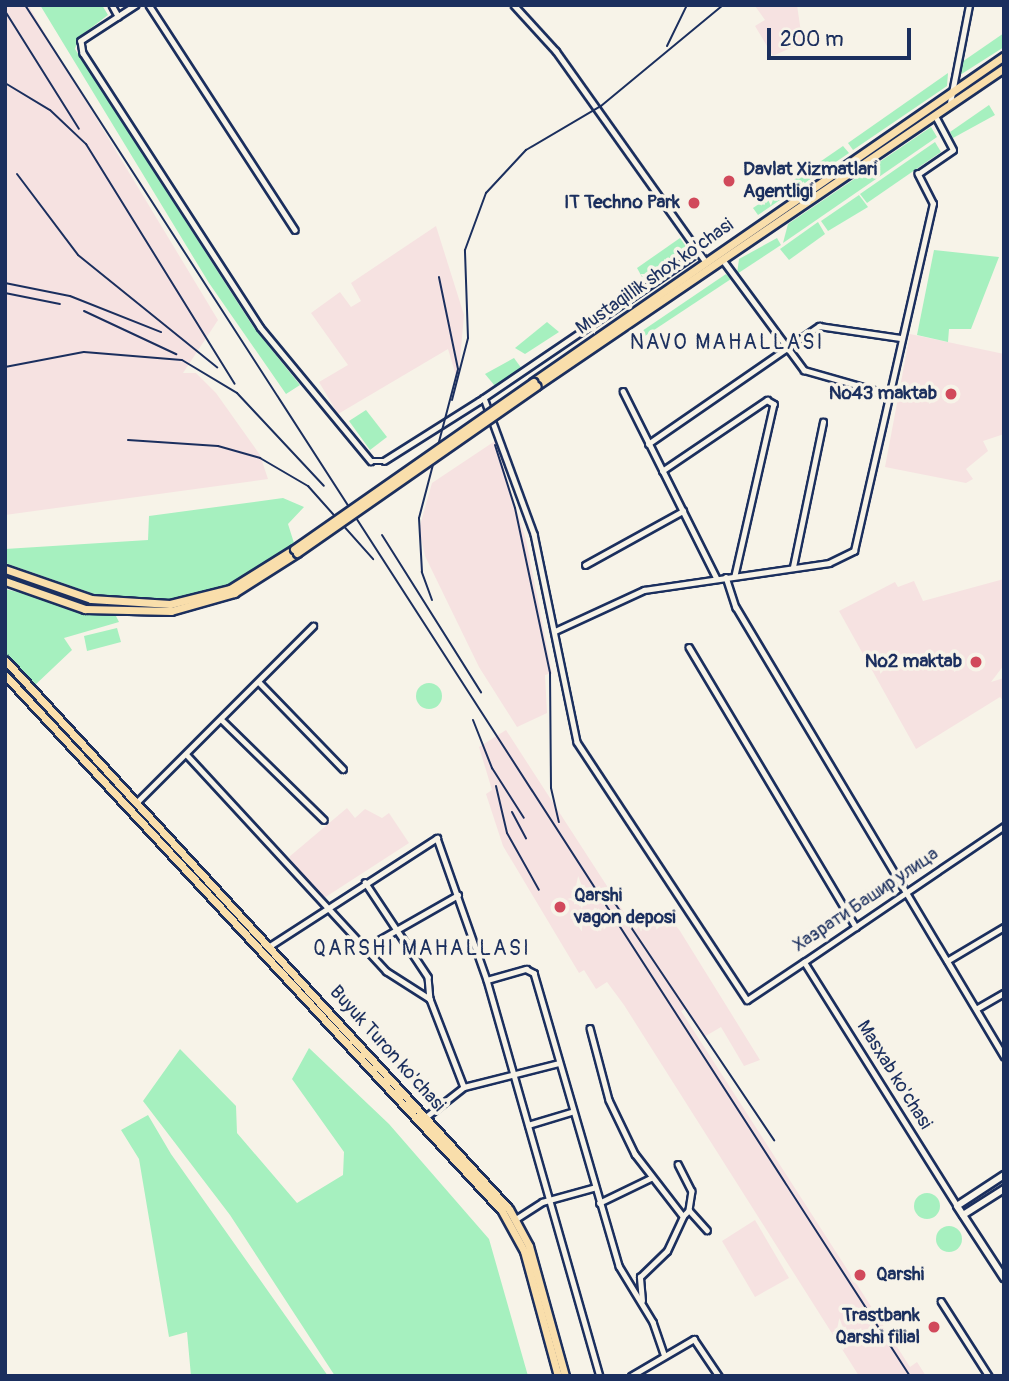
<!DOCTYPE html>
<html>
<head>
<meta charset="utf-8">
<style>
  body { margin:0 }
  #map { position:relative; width:1009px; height:1381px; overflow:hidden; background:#f7f3e8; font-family:Pangolin,sans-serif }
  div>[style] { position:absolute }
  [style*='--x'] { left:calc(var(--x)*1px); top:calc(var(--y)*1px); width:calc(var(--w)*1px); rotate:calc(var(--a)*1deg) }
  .built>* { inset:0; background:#f6e2e1 }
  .green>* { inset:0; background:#a6f0bf }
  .round { border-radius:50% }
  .roads { filter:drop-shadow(2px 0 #1b2f5e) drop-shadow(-2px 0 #1b2f5e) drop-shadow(0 2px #1b2f5e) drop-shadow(0 -2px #1b2f5e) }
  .minor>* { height:4.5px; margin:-2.25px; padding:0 2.25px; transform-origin:2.25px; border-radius:2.25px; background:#f7f3e8 }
  .tertiary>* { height:5px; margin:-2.5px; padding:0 2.5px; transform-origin:2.5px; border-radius:2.5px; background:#f7f3e8 }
  .secondary>* { height:6px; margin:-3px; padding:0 3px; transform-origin:3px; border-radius:3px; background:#f7f3e8 }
  .primary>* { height:7px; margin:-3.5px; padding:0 3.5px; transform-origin:3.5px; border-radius:3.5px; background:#f9deab }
  .rail>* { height:2px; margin:-1px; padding:0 1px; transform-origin:1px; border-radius:1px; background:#1b2f5e }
  .bridges { filter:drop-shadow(2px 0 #1b2f5e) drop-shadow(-2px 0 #1b2f5e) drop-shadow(0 2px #1b2f5e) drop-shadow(0 -2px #1b2f5e) }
  .primary-bridge>* { height:7px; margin:-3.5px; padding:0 3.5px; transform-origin:3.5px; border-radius:3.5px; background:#f9deab }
  .dots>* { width:19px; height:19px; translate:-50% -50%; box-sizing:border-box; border:4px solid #f7f3e8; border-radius:50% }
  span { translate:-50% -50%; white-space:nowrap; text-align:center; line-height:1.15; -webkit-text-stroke:7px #f7f3e8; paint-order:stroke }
  .poi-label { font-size:19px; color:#1b2f5e; font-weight:700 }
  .left { translate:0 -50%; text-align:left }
  .right { translate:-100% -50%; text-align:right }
  .street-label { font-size:19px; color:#1b2f5e }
  .neighbourhood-label { font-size:21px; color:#1b2f5e; letter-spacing:2px }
  .frame { position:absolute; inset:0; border:7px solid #1b2f5e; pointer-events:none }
  .scale { position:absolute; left:767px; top:28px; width:144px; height:32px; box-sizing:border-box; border:4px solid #1b2f5e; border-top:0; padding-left:9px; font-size:21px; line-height:24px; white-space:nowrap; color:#1b2f5e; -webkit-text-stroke:5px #f7f3e8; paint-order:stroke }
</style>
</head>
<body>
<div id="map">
  <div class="built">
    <i style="clip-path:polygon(5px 5px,28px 5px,218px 320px,183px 373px,196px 373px,216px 393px,260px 455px,268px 479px,5px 515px)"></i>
    <i style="clip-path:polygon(797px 5px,802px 39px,810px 39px,773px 56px,755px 26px,765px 20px,755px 6px)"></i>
    <i style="clip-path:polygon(436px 226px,464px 315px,458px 382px,448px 349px,338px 414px,319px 382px,348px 365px,311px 313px,340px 292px,351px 307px,361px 301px,351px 283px)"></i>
    <i style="clip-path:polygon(910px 334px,1004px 354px,1004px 434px,983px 441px,988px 451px,966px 469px,973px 479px,966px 483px,885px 467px)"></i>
    <i style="clip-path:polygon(495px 441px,526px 540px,552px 673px,545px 675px,547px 713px,517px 727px,479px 667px,425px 556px,419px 529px,432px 483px)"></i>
    <i style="clip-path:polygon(1004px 579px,1004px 665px,991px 682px,1004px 678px,1004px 702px,1000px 697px,916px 749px,839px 611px,895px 582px,898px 587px,914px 581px,923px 601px)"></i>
    <i style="clip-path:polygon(506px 730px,627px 917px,639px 912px,647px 924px,666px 913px,680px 931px,760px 1060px,744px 1066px,721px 1027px,704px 1037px,686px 1008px,681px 1011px,910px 1367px,917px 1362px,926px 1376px,859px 1376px,624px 1005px,607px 982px,596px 989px,584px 970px,579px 973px,503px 846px,486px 794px,492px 790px,479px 747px)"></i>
    <i style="clip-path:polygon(347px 808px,355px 818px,365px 809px,382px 818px,389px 813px,409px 843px,321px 900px,289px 857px)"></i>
    <i style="clip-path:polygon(755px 1220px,789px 1278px,755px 1297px,722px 1241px)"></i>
  </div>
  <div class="green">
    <i style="clip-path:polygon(40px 5px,102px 5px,108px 15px,79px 37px,75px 49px,254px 328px,300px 385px,286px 394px,209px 283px)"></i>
    <i style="clip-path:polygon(1004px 33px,1004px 47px,960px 75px,959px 64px)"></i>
    <i style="clip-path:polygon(948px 73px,947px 86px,853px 150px,848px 143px)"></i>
    <i style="clip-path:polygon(989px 105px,995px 115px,953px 138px,950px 132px)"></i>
    <i style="clip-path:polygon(931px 127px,937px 137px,783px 243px,788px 224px)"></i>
    <i style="clip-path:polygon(935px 142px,941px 152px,867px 203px,860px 194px)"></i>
    <i style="clip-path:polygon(843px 146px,849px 153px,758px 215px,753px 208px)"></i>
    <i style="clip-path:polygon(859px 195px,868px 207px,828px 231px,821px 221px)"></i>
    <i style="clip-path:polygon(818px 222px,825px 234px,789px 260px,780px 249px)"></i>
    <i style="clip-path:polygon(680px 238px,687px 248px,642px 277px,637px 268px)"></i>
    <i style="clip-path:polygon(777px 238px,781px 245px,737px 274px,739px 259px)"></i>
    <i style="clip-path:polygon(934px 250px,999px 257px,971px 329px,949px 329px,948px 342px,917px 335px)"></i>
    <i style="clip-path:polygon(726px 274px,731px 279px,645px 336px,642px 331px)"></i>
    <i style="clip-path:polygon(547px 322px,559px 332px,525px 354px,515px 348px)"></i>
    <i style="clip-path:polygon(514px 358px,522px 369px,495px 386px,485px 374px)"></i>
    <i style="clip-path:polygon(366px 410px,387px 437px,370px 450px,349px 421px)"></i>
    <i style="clip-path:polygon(283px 498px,304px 507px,288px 524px,294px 543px,242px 579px,205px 595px,169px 601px,97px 595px,5px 563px,5px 549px,148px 540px,149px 516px)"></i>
    <i style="clip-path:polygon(5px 589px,116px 616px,119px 622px,64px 638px,72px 650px,34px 686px,5px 654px)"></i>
    <i style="clip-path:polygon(117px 628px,121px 642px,87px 651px,84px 636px)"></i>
    <i class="round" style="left:416px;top:683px;width:26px;height:26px"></i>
    <i style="clip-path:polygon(309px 1048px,389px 1124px,489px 1239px,528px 1376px,335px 1376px,230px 1215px,143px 1101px,180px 1049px,236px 1106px,237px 1133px,297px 1203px,343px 1175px,344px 1152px,292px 1079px)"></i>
    <i style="clip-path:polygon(148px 1115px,171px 1154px,328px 1376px,191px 1376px,187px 1332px,169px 1337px,139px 1159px,121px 1130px)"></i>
    <i class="round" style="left:914px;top:1193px;width:26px;height:26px"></i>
    <i class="round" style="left:936px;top:1226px;width:26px;height:26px"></i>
  </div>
  <div class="roads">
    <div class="minor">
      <i style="--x:112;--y:5;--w:13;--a:61"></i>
      <i style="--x:136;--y:5;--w:66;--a:146.8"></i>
      <i style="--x:81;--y:41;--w:12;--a:81"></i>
      <i style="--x:83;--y:53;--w:326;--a:57.1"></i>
      <i style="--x:260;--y:327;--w:174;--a:50.4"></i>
      <i style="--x:371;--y:461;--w:13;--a:0"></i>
      <i style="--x:384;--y:461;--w:112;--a:-32.3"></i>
      <i style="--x:479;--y:401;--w:265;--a:-34.2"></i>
      <i style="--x:149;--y:5;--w:268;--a:57"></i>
      <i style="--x:514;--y:5;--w:62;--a:47.6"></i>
      <i style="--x:556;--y:51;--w:257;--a:54.6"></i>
      <i style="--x:950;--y:103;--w:100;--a:-79"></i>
      <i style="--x:723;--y:260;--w:137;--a:53.6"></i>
      <i style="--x:804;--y:370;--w:87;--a:15.9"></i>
      <i style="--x:623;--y:391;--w:210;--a:63.4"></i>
      <i style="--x:484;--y:398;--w:145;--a:69.8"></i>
      <i style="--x:534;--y:534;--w:212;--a:78.3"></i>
      <i style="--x:577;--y:742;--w:309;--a:56.6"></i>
      <i style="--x:747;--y:1000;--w:69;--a:-33.7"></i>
      <i style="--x:648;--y:444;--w:208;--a:-34.6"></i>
      <i style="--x:819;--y:326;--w:82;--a:8.4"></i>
      <i style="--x:662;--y:471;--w:127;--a:-34.1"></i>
      <i style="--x:767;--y:400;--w:8;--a:30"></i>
      <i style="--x:774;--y:404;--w:176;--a:102.8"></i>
      <i style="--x:585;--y:565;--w:112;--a:-28.9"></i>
      <i style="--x:793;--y:567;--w:148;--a:-78.3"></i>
      <i style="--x:726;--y:577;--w:32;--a:72"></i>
      <i style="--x:736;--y:607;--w:523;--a:59.17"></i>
      <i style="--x:555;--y:631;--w:98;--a:-24.7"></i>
      <i style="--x:644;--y:590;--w:187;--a:-8.3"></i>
      <i style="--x:829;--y:563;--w:28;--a:-26"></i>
      <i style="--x:854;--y:551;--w:356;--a:-77.2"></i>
      <i style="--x:933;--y:204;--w:34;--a:-117"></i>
      <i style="--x:918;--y:174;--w:42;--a:-34.4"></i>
      <i style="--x:953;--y:150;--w:38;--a:-118"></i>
      <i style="--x:689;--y:647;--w:326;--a:59.2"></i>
      <i style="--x:259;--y:682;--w:121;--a:46"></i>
      <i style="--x:221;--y:719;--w:144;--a:44.4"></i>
      <i style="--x:187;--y:755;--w:294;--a:47.3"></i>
      <i style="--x:386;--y:971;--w:52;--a:32.5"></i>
      <i style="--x:137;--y:802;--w:249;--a:-45"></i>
      <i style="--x:365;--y:882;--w:114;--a:56.4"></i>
      <i style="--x:428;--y:977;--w:22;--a:85"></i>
      <i style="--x:430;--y:999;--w:94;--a:68.9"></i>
      <i style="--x:270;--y:946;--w:199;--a:-32.9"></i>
      <i style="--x:437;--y:838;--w:151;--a:70.6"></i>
      <i style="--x:487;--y:980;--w:412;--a:74.1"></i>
      <i style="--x:365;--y:948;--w:107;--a:-29.7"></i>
      <i style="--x:947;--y:961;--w:66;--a:-30.8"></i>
      <i style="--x:487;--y:980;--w:41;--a:-15.8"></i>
      <i style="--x:526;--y:969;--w:9;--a:27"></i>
      <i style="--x:534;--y:973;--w:305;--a:73.8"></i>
      <i style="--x:619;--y:1266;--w:66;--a:58.7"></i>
      <i style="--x:653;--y:1322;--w:34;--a:71"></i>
      <i style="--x:976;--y:1009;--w:32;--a:-30"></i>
      <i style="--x:590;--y:1028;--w:74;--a:75.2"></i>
      <i style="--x:609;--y:1100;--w:60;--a:64.3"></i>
      <i style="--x:635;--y:1154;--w:78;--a:52.3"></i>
      <i style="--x:683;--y:1216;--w:8;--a:-45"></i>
      <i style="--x:689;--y:1210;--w:27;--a:48"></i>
      <i style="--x:427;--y:1116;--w:47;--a:-38.1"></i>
      <i style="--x:464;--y:1087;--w:98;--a:-14.2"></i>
      <i style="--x:528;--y:1125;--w:45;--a:-16.8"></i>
      <i style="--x:678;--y:1164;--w:30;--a:63"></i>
      <i style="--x:692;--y:1191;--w:19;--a:99"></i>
      <i style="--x:599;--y:1203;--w:58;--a:-25.7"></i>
      <i style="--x:516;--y:1219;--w:31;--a:-33"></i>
      <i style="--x:542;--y:1202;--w:53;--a:-15.4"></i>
      <i style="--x:642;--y:1301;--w:24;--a:-95"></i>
      <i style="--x:640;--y:1277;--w:37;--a:-44"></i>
      <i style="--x:667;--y:1251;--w:38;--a:-65"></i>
      <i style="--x:941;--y:1301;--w:89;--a:57.4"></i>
      <i style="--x:631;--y:1376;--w:73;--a:-30.4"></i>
      <i style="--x:694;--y:1339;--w:45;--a:56"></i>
    </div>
    <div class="tertiary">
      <i style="--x:957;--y:1206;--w:288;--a:-122.1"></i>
      <i style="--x:804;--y:962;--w:242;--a:-34.2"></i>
    </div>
    <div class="secondary">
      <i style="--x:1004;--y:1175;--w:56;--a:146.6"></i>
      <i style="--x:957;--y:1206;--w:86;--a:56.9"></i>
      <i style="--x:963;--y:1215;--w:49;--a:-32.4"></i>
    </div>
    <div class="primary">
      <i style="--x:533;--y:382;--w:573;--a:-34.69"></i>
      <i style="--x:536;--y:386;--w:566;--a:-34.2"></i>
      <i style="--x:5;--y:569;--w:91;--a:19.2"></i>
      <i style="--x:91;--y:599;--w:79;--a:3.6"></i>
      <i style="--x:170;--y:604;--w:62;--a:-14"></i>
      <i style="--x:230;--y:589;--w:75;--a:-32"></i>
      <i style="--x:5;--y:581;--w:85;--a:19.3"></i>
      <i style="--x:85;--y:609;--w:86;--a:1.3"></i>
      <i style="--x:171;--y:611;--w:66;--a:-15.9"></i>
      <i style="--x:234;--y:593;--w:75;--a:-32.4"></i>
      <i style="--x:5;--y:660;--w:745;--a:47.45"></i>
      <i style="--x:509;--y:1209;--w:42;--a:61.6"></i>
      <i style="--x:529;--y:1246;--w:135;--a:74.5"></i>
      <i style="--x:5;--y:675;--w:731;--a:47.16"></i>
      <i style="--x:502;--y:1211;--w:46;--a:61.2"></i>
      <i style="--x:524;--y:1251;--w:130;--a:74.8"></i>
    </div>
  </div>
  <div class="rail">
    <i style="--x:25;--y:5;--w:1632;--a:57.16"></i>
    <i style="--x:5;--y:11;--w:139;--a:57.9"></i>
    <i style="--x:667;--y:46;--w:46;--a:-64"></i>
    <i style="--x:5;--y:83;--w:52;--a:31"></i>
    <i style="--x:50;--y:110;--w:50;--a:43.4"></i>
    <i style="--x:86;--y:144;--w:282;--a:58.2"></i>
    <i style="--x:17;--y:174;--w:101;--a:53"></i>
    <i style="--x:78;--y:255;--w:179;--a:38.9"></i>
    <i style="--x:5;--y:283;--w:66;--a:11.3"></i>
    <i style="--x:70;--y:296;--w:98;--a:21.6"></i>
    <i style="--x:5;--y:293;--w:56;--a:11.3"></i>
    <i style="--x:84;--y:311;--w:102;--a:25.1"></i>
    <i style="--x:5;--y:367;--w:80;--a:-10.8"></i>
    <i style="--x:84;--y:352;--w:98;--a:4.7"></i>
    <i style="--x:182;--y:360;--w:64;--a:31"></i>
    <i style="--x:237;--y:393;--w:127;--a:46.9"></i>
    <i style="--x:452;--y:400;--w:64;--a:-75.5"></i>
    <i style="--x:468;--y:338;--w:88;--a:-92"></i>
    <i style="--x:465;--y:250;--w:61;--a:-69.8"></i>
    <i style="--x:486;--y:193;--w:59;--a:-47.1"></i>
    <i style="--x:526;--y:150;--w:87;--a:-30.4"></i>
    <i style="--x:601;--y:106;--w:158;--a:-39.6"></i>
    <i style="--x:128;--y:440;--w:90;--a:3.8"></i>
    <i style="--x:218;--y:446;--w:44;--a:15.9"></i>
    <i style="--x:260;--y:458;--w:56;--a:30.3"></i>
    <i style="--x:308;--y:486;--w:98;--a:48.3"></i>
    <i style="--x:495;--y:445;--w:66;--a:72.4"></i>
    <i style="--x:515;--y:508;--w:169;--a:78"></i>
    <i style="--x:550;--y:673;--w:115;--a:89.5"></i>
    <i style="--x:551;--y:788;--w:35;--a:77"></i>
    <i style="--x:382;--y:535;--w:186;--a:57.8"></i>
    <i style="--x:432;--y:600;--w:30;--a:-110"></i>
    <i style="--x:422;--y:572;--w:54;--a:-93.2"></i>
    <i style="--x:419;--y:518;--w:154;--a:-75.3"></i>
    <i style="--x:458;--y:369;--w:94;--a:-101.7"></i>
    <i style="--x:473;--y:720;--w:52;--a:68.4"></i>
    <i style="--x:492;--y:768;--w:59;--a:57.4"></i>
    <i style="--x:496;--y:786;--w:48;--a:76.8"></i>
    <i style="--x:507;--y:833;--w:65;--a:60.7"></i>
    <i style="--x:512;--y:812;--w:30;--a:62"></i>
    <i style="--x:608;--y:893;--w:298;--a:56.1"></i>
  </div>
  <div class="bridges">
    <div class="primary-bridge">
      <i style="--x:294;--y:549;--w:292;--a:-34.9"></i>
      <i style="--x:297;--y:553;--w:292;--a:-34.9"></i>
    </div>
  </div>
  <div class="dots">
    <i style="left:729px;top:181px;background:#d1495b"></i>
    <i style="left:694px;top:203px;background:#d1495b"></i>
    <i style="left:951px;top:394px;background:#d1495b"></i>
    <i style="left:976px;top:662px;background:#d1495b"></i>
    <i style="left:560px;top:907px;background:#d1495b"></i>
    <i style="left:860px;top:1275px;background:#d1495b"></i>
    <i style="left:934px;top:1327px;background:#d1495b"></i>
  </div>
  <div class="poi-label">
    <span class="left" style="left:743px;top:181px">Davlat Xizmatlari<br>Agentligi</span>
    <span class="right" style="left:680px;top:203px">IT Techno Park</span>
    <span class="right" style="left:937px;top:394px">№43 maktab</span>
    <span class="right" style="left:962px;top:662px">№2 maktab</span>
    <span class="left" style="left:574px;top:907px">Qarshi<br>vagon deposi</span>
    <span class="left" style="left:876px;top:1275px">Qarshi</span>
    <span class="right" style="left:920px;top:1327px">Trastbank<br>Qarshi filial</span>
  </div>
  <div class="street-label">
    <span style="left:655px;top:277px;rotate:-35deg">Mustaqillik shox ko'chasi</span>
    <span style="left:866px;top:900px;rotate:-34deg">Хазрати Башир улица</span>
    <span style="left:387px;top:1049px;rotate:48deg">Buyuk Turon ko'chasi</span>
    <span style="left:894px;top:1075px;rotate:58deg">Masxab ko'chasi</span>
  </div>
  <div class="neighbourhood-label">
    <span style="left:727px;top:343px">NAVO MAHALLASI</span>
    <span style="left:422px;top:949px">QARSHI MAHALLASI</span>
  </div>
  <div class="frame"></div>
  <div class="scale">200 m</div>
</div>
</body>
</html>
